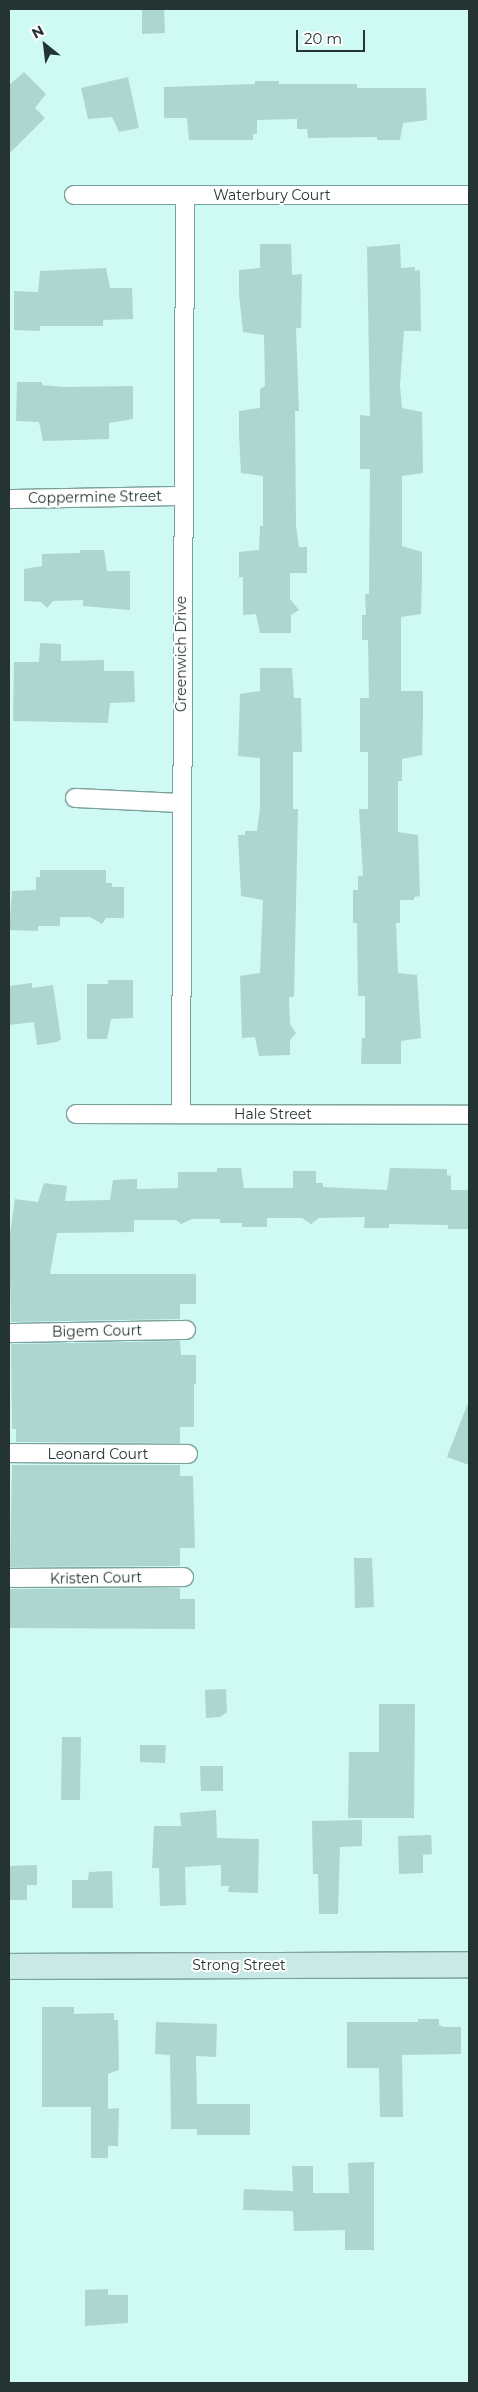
<!DOCTYPE html>
<html>
<head>
<meta charset="utf-8">
<style>
  body { margin:0 }
  #map { position:relative; width:478px; height:2392px; overflow:hidden; background:#cff9f3; font-family:Montserrat,sans-serif }
  div>[style] { position:absolute }
  [style*='--x'] { left:calc(var(--x)*1px); top:calc(var(--y)*1px); width:calc(var(--w)*1px); rotate:calc(var(--a)*1deg) }
  .building>* { inset:0; background:#add6d0 }
  .roads { filter:drop-shadow(1px 0 #79a19b) drop-shadow(-1px 0 #79a19b) drop-shadow(0 1px #79a19b) drop-shadow(0 -1px #79a19b) }
  .street>* { height:18px; margin:-9px; padding:0 9px; transform-origin:9px; border-radius:9px; background:#fff }
  .secondary>* { height:25px; margin:-12.5px; padding:0 12.5px; transform-origin:12.5px; border-radius:12.5px; background:#c8e9e5 }
  span { translate:-50% -50%; white-space:nowrap; text-align:center; line-height:1.15; -webkit-text-stroke:4px #fff; paint-order:stroke }
  .street-label { font-size:14px; color:#243432 }
  .frame { position:absolute; inset:0; border:10px solid #243432; pointer-events:none }
  .north { position:absolute; left:20px; top:20px; width:50px; height:50px; -webkit-text-stroke:4px #fff; paint-order:stroke; rotate:331deg; font-size:14px; font-weight:700; line-height:20px; text-align:center; color:#243432 }
  .north::after { content:''; display:block; margin:auto; width:18px; height:22px; background:#243432; clip-path:polygon(50% 0,100% 100%,50% 72%,0 100%) }
  .scale { position:absolute; left:296px; top:30px; width:69px; height:22px; box-sizing:border-box; border:2px solid #243432; border-top:0; padding-left:6px; font-size:15px; line-height:18px; white-space:nowrap; color:#243432; -webkit-text-stroke:4px #fff; paint-order:stroke }
</style>
</head>
<body>
<div id="map">
  <div class="building">
    <i style="clip-path:polygon(142px 9px,164px 9px,165px 33px,142px 34px)"></i>
    <i style="clip-path:polygon(24px 72px,46px 94px,35px 108px,45px 118px,9px 154px,9px 85px)"></i>
    <i style="clip-path:polygon(128px 77px,139px 128px,119px 132px,112px 117px,88px 119px,81px 88px)"></i>
    <i style="clip-path:polygon(255px 81px,279px 81px,279px 84px,357px 84px,357px 88px,426px 88px,427px 120px,403px 123px,400px 140px,377px 140px,377px 137px,308px 138px,307px 129px,297px 129px,297px 119px,257px 120px,257px 134px,253px 134px,253px 140px,189px 140px,187px 118px,164px 118px,164px 87px,255px 84px)"></i>
    <i style="clip-path:polygon(260px 244px,291px 244px,292px 275px,302px 274px,301px 328px,296px 328px,299px 411px,295px 411px,296px 526px,299px 547px,307px 547px,307px 573px,290px 573px,290px 599px,299px 610px,291px 615px,291px 633px,260px 633px,256px 614px,243px 615px,243px 577px,239px 577px,239px 552px,259px 550px,260px 526px,263px 526px,263px 476px,241px 473px,239px 435px,239px 411px,260px 408px,260px 389px,265px 386px,264px 335px,243px 332px,239px 294px,239px 270px,260px 268px)"></i>
    <i style="clip-path:polygon(400px 244px,401px 268px,415px 267px,415px 271px,420px 270px,421px 331px,404px 331px,400px 385px,402px 408px,422px 412px,423px 473px,402px 476px,402px 546px,422px 552px,422px 576px,421px 614px,401px 617px,401px 691px,423px 691px,423px 717px,422px 755px,402px 759px,402px 781px,398px 781px,398px 832px,418px 835px,420px 896px,414px 897px,414px 900px,400px 900px,400px 923px,396px 923px,398px 973px,417px 975px,421px 1038px,401px 1041px,401px 1064px,361px 1064px,362px 1038px,365px 1038px,365px 996px,358px 996px,357px 923px,353px 923px,353px 890px,358px 890px,358px 876px,363px 876px,359px 809px,368px 809px,368px 752px,360px 752px,360px 698px,369px 698px,368px 640px,362px 640px,362px 615px,366px 615px,365px 594px,369px 594px,370px 469px,360px 469px,360px 415px,370px 416px,367px 247px)"></i>
    <i style="clip-path:polygon(106px 268px,110px 288px,132px 288px,133px 319px,103px 320px,103px 326px,40px 326px,40px 331px,14px 330px,14px 291px,38px 292px,40px 271px)"></i>
    <i style="clip-path:polygon(17px 382px,42px 382px,42px 385px,64px 387px,133px 386px,133px 419px,109px 423px,109px 439px,43px 441px,39px 422px,16px 421px)"></i>
    <i style="clip-path:polygon(80px 550px,104px 550px,107px 571px,130px 571px,130px 610px,83px 606px,83px 600px,53px 601px,47px 608px,41px 602px,24px 601px,24px 569px,42px 566px,42px 554px,80px 553px)"></i>
    <i style="clip-path:polygon(40px 643px,61px 644px,61px 661px,104px 660px,104px 671px,134px 671px,135px 702px,110px 703px,108px 723px,13px 721px,14px 662px,39px 662px)"></i>
    <i style="clip-path:polygon(260px 668px,292px 668px,294px 698px,301px 698px,302px 752px,293px 752px,293px 809px,298px 809px,294px 997px,289px 997px,290px 1024px,296px 1033px,290px 1040px,290px 1055px,259px 1056px,255px 1037px,242px 1038px,240px 976px,260px 973px,263px 900px,241px 896px,238px 835px,245px 835px,245px 831px,257px 831px,260px 808px,260px 758px,238px 756px,240px 694px,260px 691px)"></i>
    <i style="clip-path:polygon(40px 870px,106px 870px,106px 883px,112px 883px,112px 887px,124px 887px,124px 918px,106px 918px,102px 924px,90px 917px,60px 917px,60px 926px,38px 926px,38px 931px,9px 930px,12px 891px,36px 890px,36px 877px,40px 877px)"></i>
    <i style="clip-path:polygon(108px 980px,133px 980px,133px 1018px,111px 1019px,107px 1039px,87px 1039px,87px 984px,108px 984px)"></i>
    <i style="clip-path:polygon(32px 983px,32px 988px,53px 985px,61px 1039px,57px 1042px,37px 1045px,34px 1022px,9px 1025px,9px 986px)"></i>
    <i style="clip-path:polygon(217px 1168px,241px 1168px,244px 1188px,293px 1188px,293px 1171px,316px 1171px,316px 1183px,323px 1183px,323px 1187px,387px 1190px,390px 1168px,447px 1169px,447px 1175px,451px 1176px,451px 1190px,469px 1190px,469px 1229px,448px 1229px,448px 1225px,389px 1224px,389px 1228px,364px 1228px,365px 1217px,319px 1218px,311px 1224px,302px 1218px,267px 1218px,267px 1227px,242px 1227px,242px 1223px,220px 1223px,220px 1219px,192px 1219px,181px 1224px,176px 1220px,134px 1220px,134px 1232px,57px 1233px,50px 1274px,196px 1274px,196px 1304px,180px 1304px,180px 1319px,11px 1322px,9px 1240px,15px 1199px,38px 1202px,44px 1183px,67px 1186px,65px 1201px,110px 1200px,113px 1180px,137px 1179px,137px 1189px,178px 1188px,178px 1172px,217px 1172px)"></i>
    <i style="clip-path:polygon(180px 1341px,181px 1355px,196px 1355px,196px 1384px,194px 1384px,194px 1427px,180px 1427px,180px 1443px,16px 1442px,16px 1429px,12px 1429px,11px 1344px)"></i>
    <i style="clip-path:polygon(468px 1403px,469px 1403px,469px 1465px,447px 1457px)"></i>
    <i style="clip-path:polygon(12px 1465px,180px 1465px,180px 1476px,193px 1476px,195px 1548px,180px 1548px,180px 1566px,10px 1567px)"></i>
    <i style="clip-path:polygon(354px 1558px,372px 1558px,374px 1607px,355px 1608px)"></i>
    <i style="clip-path:polygon(180px 1588px,180px 1599px,195px 1599px,195px 1629px,10px 1628px,10px 1589px)"></i>
    <i style="clip-path:polygon(226px 1689px,227px 1712px,220px 1717px,206px 1718px,205px 1690px)"></i>
    <i style="clip-path:polygon(379px 1704px,415px 1704px,414px 1818px,348px 1818px,349px 1752px,379px 1752px)"></i>
    <i style="clip-path:polygon(62px 1737px,81px 1737px,80px 1800px,61px 1800px)"></i>
    <i style="clip-path:polygon(140px 1745px,166px 1745px,165px 1763px,140px 1762px)"></i>
    <i style="clip-path:polygon(200px 1766px,223px 1766px,223px 1791px,201px 1791px)"></i>
    <i style="clip-path:polygon(216px 1810px,217px 1838px,259px 1839px,258px 1893px,228px 1892px,229px 1886px,221px 1886px,221px 1865px,185px 1867px,186px 1905px,160px 1906px,159px 1868px,152px 1868px,154px 1826px,181px 1826px,180px 1813px)"></i>
    <i style="clip-path:polygon(362px 1820px,362px 1846px,340px 1847px,338px 1914px,319px 1914px,318px 1874px,313px 1874px,312px 1821px)"></i>
    <i style="clip-path:polygon(431px 1835px,432px 1854px,423px 1855px,423px 1873px,399px 1874px,398px 1836px)"></i>
    <i style="clip-path:polygon(37px 1865px,37px 1885px,27px 1885px,27px 1900px,9px 1900px,9px 1866px)"></i>
    <i style="clip-path:polygon(112px 1871px,113px 1908px,72px 1908px,72px 1880px,88px 1880px,89px 1872px)"></i>
    <i style="clip-path:polygon(42px 2007px,74px 2007px,74px 2014px,114px 2013px,114px 2020px,118px 2020px,119px 2070px,108px 2074px,108px 2109px,119px 2108px,118px 2146px,108px 2146px,108px 2158px,91px 2158px,91px 2107px,42px 2107px)"></i>
    <i style="clip-path:polygon(418px 2019px,439px 2019px,439px 2025px,443px 2027px,461px 2027px,461px 2054px,402px 2055px,403px 2117px,380px 2117px,379px 2068px,347px 2068px,347px 2022px,418px 2022px)"></i>
    <i style="clip-path:polygon(156px 2022px,217px 2024px,216px 2057px,196px 2056px,197px 2104px,250px 2104px,250px 2135px,197px 2135px,197px 2129px,171px 2129px,170px 2055px,155px 2054px)"></i>
    <i style="clip-path:polygon(374px 2162px,374px 2250px,345px 2250px,345px 2230px,294px 2231px,293px 2211px,243px 2210px,244px 2189px,293px 2191px,292px 2166px,313px 2166px,313px 2193px,349px 2193px,348px 2163px)"></i>
    <i style="clip-path:polygon(108px 2289px,108px 2295px,128px 2295px,128px 2323px,85px 2326px,85px 2290px)"></i>
  </div>
  <div class="roads">
    <div class="street">
      <i style="--x:74;--y:195;--w:395;--a:0"></i>
      <i style="--x:9;--y:499;--w:173;--a:-1"></i>
      <i style="--x:75;--y:798;--w:106;--a:2.7"></i>
      <i style="--x:76;--y:1114;--w:393;--a:0.1"></i>
      <i style="--x:181;--y:1114;--w:919;--a:-89.75"></i>
      <i style="--x:9;--y:1333;--w:177;--a:-1"></i>
      <i style="--x:9;--y:1453;--w:179;--a:0.3"></i>
      <i style="--x:9;--y:1578;--w:175;--a:-0.3"></i>
    </div>
    <div class="secondary">
      <i style="--x:9;--y:1966;--w:460;--a:-0.2"></i>
    </div>
  </div>
  <div class="street-label">
    <span style="left:272px;top:195px">Waterbury Court</span>
    <span style="left:95px;top:497px;rotate:-1deg">Coppermine Street</span>
    <span style="left:181px;top:654px;rotate:-90deg">Greenwich Drive</span>
    <span style="left:273px;top:1114px">Hale Street</span>
    <span style="left:97px;top:1331px;rotate:-1deg">Bigem Court</span>
    <span style="left:98px;top:1454px">Leonard Court</span>
    <span style="left:96px;top:1578px;rotate:-1deg">Kristen Court</span>
    <span style="left:239px;top:1965px">Strong Street</span>
  </div>
  <div class="frame"></div>
  <div class="north">N</div>
  <div class="scale">20 m</div>
</div>
</body>
</html>
